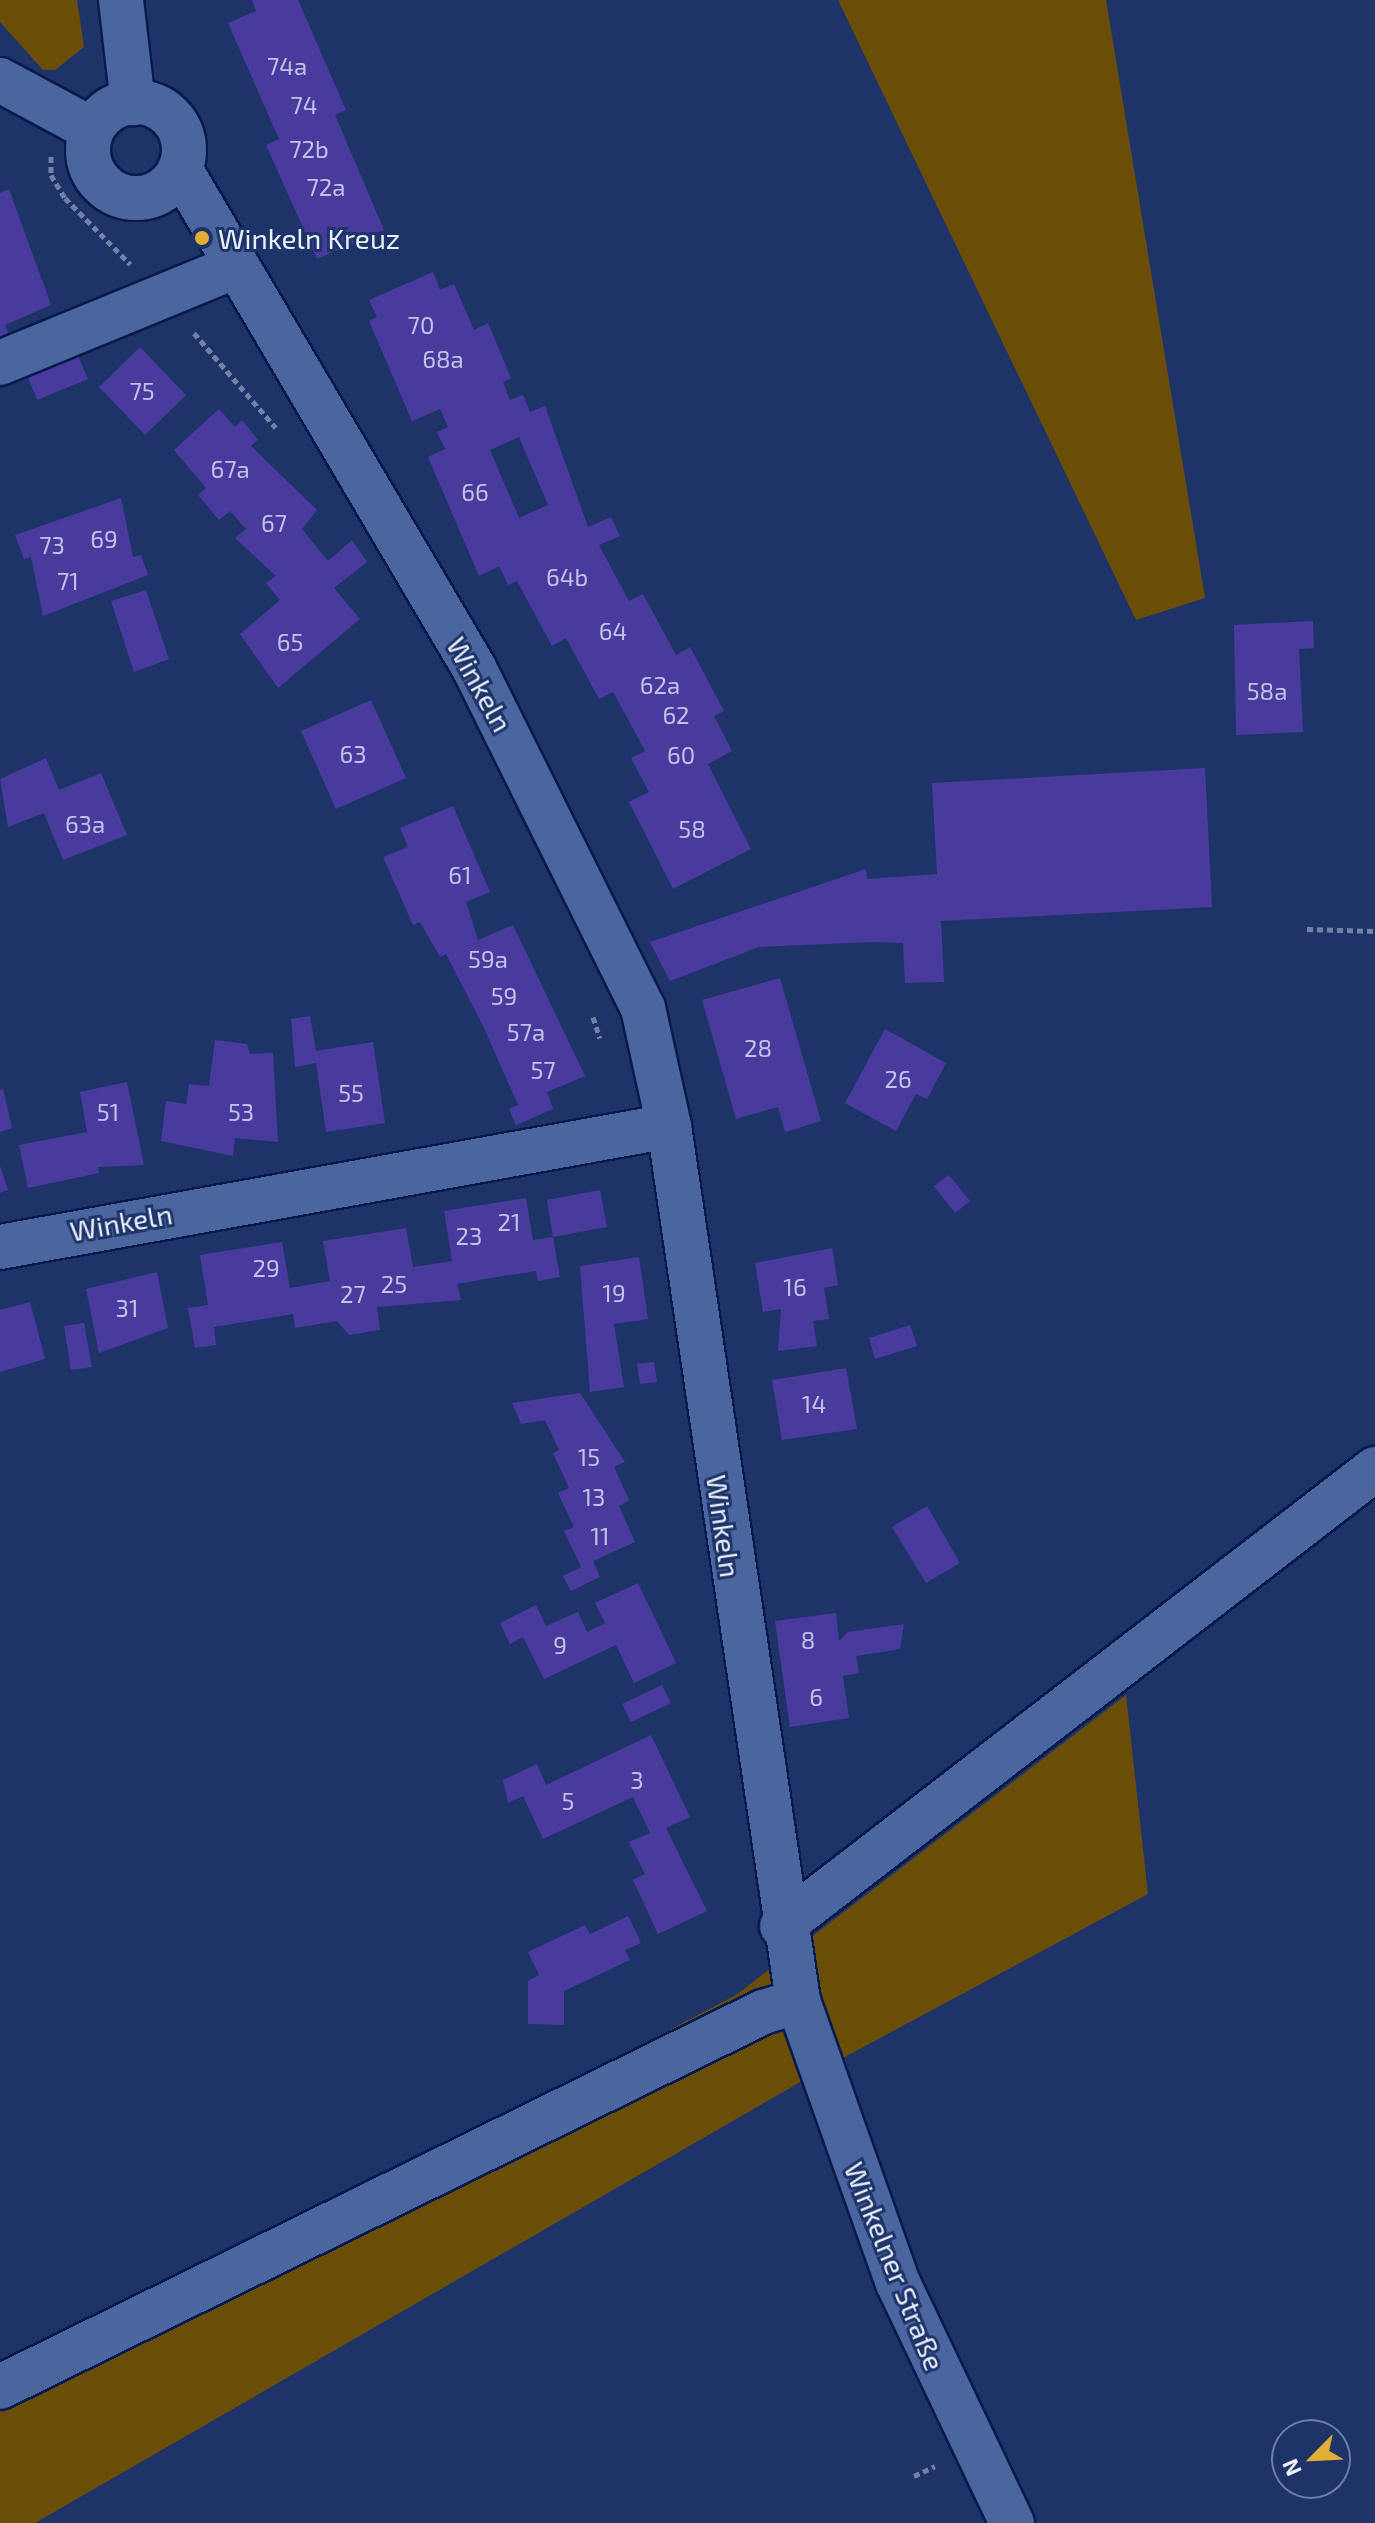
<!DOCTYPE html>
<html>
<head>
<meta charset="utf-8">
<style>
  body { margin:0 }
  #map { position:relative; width:1375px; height:2523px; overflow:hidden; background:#1e3469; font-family:"Exo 2",sans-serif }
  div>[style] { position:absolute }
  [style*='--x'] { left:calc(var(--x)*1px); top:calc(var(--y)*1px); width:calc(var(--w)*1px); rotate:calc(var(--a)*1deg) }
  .green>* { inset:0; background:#6a4e06 }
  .building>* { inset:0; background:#493a9e }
  .path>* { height:5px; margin-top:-2.5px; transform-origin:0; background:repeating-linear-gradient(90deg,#7282a6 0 6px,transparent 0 10px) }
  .roads { filter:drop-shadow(2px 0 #071a4b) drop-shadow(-2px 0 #071a4b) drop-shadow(0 2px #071a4b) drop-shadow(0 -2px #071a4b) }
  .minor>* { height:44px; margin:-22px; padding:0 22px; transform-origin:22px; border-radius:22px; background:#4b659e }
  .tertiary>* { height:44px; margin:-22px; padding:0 22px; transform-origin:22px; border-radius:22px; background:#4b659e }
  .tertiary>.ring { margin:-22px; padding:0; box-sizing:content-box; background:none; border:44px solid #4b659e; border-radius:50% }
  .dots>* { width:22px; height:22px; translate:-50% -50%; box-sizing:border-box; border:4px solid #1e3469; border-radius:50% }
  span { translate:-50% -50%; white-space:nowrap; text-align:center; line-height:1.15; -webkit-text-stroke:6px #1e3469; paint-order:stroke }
  .number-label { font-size:24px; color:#c1c2e5 }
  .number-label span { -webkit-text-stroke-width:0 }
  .poi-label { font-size:28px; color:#e9f0fd }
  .left { translate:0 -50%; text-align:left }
  .street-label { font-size:28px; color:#e9f0fd }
  .north { position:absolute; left:1271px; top:2419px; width:80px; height:80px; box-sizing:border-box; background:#1e3469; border:2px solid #6f7fa4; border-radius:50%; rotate:246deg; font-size:22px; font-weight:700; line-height:32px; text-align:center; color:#e9f0fd }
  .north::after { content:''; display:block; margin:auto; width:28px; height:36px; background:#e2af34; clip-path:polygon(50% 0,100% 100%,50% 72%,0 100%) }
</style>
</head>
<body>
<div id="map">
  <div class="green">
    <i style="clip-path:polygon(0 0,77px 0,84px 47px,55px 70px,43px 70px,0 22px)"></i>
    <i style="clip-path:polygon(838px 0,1106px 0,1205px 598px,1136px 620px)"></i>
    <i style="clip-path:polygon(1126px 1695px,1148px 1894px,828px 2066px,35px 2523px,0 2523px,0 2382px,736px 1995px)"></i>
  </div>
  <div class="building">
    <i style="clip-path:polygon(252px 0,298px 0,346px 110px,335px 115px,384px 230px,317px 259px,266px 145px,279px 139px,228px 23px,256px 11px)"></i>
    <i style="clip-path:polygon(9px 189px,51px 305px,5px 325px,13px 344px,0 349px,0 193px)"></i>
    <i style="clip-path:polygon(evenodd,433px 272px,440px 290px,454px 284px,474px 330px,488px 323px,511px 378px,503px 382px,510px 400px,523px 395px,530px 412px,545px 406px,588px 527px,611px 517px,620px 536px,599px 545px,629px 601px,643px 594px,676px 655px,690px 647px,724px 711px,714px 716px,732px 751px,708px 764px,751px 849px,673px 889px,629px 802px,649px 792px,631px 758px,645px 751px,629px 721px,613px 692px,599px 699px,566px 638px,552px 646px,517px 581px,508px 585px,499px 566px,479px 576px,428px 457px,445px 449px,437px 432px,448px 427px,440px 409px,412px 421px,369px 321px,377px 317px,369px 300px,433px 272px,519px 437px,548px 505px,519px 518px,490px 450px,519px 437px)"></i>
    <i style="clip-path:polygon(74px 346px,88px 379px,37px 400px,24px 367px)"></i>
    <i style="clip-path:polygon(140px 347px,186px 395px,145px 435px,99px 387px)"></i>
    <i style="clip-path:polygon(219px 409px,235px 427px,242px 420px,258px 440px,251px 446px,317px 510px,302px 529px,328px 561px,352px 540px,367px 562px,334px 588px,360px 619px,278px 688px,240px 634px,280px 600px,266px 583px,276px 576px,235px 538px,246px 529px,230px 511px,219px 520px,198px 495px,206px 488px,174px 450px)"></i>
    <i style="clip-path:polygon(121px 498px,133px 557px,141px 555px,148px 575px,43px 616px,31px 557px,24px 559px,15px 535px)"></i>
    <i style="clip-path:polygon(146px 590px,169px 659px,134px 672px,111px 601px)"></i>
    <i style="clip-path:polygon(1313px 621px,1314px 648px,1299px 649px,1303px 732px,1236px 735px,1234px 625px)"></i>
    <i style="clip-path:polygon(371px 700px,406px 778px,336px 809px,301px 731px)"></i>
    <i style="clip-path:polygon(46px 758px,59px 790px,101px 773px,127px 835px,63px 860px,44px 813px,8px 827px,0 779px)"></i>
    <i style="clip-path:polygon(1205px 768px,1212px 907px,941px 921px,944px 982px,905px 983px,903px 943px,874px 942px,759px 947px,670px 981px,650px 942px,866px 869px,867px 879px,937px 874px,932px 783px)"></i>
    <i style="clip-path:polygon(453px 806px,490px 892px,466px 902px,478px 940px,513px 925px,585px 1076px,547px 1092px,553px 1109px,516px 1125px,509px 1109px,518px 1105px,484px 1028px,446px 954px,440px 957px,420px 922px,413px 925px,383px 857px,408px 847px,400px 828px)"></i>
    <i style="clip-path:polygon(780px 978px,821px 1121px,785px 1132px,778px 1107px,736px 1119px,702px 1000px)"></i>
    <i style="clip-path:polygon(310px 1016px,316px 1051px,373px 1042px,385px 1123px,326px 1132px,316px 1063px,295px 1067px,291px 1019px)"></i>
    <i style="clip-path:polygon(885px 1029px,946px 1063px,927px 1099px,916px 1094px,896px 1131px,845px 1103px)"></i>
    <i style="clip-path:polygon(215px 1040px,247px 1044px,250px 1054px,273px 1053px,278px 1142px,235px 1138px,233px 1156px,161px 1141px,166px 1101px,186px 1104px,189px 1084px,209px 1086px)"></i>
    <i style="clip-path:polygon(127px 1082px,144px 1165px,98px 1167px,99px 1173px,28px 1188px,19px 1145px,87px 1132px,80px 1092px)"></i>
    <i style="clip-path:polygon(3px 1089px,12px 1128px,0 1132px,0 1090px)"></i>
    <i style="clip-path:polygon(0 1166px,8px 1190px,0 1193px)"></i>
    <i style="clip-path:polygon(949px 1175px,970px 1201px,955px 1213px,934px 1186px)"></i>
    <i style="clip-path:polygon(600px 1190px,607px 1227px,553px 1237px,547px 1200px)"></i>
    <i style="clip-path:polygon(526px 1198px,533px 1240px,553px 1237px,560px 1277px,538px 1281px,536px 1271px,497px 1277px,457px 1284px,461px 1300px,377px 1307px,380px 1330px,349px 1335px,337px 1321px,295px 1328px,293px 1314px,214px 1327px,216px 1345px,195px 1348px,188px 1308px,208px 1305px,200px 1255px,282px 1242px,290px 1288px,330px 1281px,323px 1241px,406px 1228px,413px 1267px,452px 1261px,444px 1211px)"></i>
    <i style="clip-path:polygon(832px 1248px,838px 1285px,824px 1288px,829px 1319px,813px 1321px,817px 1346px,778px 1351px,781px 1309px,763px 1312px,755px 1263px)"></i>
    <i style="clip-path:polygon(639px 1257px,648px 1319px,614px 1324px,624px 1387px,590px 1392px,580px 1266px)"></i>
    <i style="clip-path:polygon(157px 1272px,168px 1328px,99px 1353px,86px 1289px)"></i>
    <i style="clip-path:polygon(30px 1302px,45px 1359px,0 1372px,0 1310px)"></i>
    <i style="clip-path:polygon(84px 1323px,92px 1367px,71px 1370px,64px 1326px)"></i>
    <i style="clip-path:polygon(910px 1325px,917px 1346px,875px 1359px,869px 1338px)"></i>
    <i style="clip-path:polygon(654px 1362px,657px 1382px,640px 1384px,637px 1364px)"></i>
    <i style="clip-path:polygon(846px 1368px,857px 1429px,782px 1440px,772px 1380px)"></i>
    <i style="clip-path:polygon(580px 1393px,625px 1462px,614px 1467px,629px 1500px,619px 1506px,635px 1542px,593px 1561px,600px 1577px,571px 1591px,563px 1576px,581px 1567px,564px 1531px,574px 1527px,558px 1493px,569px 1488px,553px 1453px,559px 1450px,545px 1420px,521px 1424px,512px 1403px)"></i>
    <i style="clip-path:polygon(927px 1506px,960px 1563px,926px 1583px,892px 1527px)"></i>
    <i style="clip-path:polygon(638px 1583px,676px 1663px,634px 1683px,616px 1645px,544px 1679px,523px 1637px,510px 1644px,500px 1623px,536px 1605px,546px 1626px,578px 1612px,587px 1632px,605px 1623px,595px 1603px)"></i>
    <i style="clip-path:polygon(836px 1613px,839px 1641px,848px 1632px,904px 1624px,900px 1649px,856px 1656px,859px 1673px,843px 1676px,849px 1718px,790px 1727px,775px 1621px)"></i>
    <i style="clip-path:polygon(662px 1685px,671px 1703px,631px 1722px,622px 1704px)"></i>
    <i style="clip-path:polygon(651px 1735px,690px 1817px,666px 1828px,707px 1911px,658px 1934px,633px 1880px,645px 1874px,629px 1842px,650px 1833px,633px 1797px,543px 1839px,523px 1796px,508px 1803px,503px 1780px,537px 1764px,546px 1785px)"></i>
    <i style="clip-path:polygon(628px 1916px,641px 1943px,625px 1950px,630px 1960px,564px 1991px,564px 2025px,528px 2024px,528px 1981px,539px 1975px,528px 1952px,585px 1925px,590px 1934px)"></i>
  </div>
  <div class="path">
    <i style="--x:51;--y:156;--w:19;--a:90"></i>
    <i style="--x:51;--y:175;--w:27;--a:59"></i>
    <i style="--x:65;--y:198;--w:93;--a:45.4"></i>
    <i style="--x:194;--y:333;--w:125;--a:49.2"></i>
    <i style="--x:1307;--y:929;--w:68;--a:1.7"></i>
    <i style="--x:593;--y:1017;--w:22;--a:72"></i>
    <i style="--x:914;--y:2476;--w:23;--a:-25"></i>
  </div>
  <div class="roads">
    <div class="minor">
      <i style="--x:0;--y:80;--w:103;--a:28.3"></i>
      <i style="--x:0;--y:363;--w:256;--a:-22.3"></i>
      <i style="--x:0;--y:1247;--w:680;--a:-10.25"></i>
      <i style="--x:782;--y:1926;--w:749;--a:-37.62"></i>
      <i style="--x:0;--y:2387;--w:850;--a:-26.17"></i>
      <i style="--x:763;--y:2012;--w:37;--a:-17"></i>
    </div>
    <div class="tertiary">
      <i style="--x:121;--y:0;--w:104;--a:83.4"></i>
      <i class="ring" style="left:88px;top:102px;width:52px;height:52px"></i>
      <i style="--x:180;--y:169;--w:579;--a:59.49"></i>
      <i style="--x:474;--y:668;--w:380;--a:63.6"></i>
      <i style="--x:643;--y:1008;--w:121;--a:77.6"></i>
      <i style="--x:669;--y:1126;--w:884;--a:81.61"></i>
      <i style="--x:798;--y:2001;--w:299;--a:70.5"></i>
      <i style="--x:898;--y:2283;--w:266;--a:64.6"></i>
    </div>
  </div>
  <div class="dots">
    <i style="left:202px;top:238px;background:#e2af34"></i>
  </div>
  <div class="number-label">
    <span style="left:287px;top:66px">74a</span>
    <span style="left:304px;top:105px">74</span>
    <span style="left:309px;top:149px">72b</span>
    <span style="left:326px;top:187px">72a</span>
    <span style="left:421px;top:325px">70</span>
    <span style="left:443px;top:359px">68a</span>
    <span style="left:142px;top:391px">75</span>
    <span style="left:230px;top:469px">67a</span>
    <span style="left:475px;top:492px">66</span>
    <span style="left:274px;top:523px">67</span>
    <span style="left:104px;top:539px">69</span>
    <span style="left:52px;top:545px">73</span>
    <span style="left:567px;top:577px">64b</span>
    <span style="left:68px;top:581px">71</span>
    <span style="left:613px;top:631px">64</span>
    <span style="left:290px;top:642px">65</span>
    <span style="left:660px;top:685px">62a</span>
    <span style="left:1267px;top:691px">58a</span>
    <span style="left:676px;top:715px">62</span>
    <span style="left:353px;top:754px">63</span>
    <span style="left:681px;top:755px">60</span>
    <span style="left:85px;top:824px">63a</span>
    <span style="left:692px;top:829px">58</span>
    <span style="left:460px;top:875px">61</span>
    <span style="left:488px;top:959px">59a</span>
    <span style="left:504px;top:996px">59</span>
    <span style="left:526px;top:1032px">57a</span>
    <span style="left:758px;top:1048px">28</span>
    <span style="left:543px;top:1070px">57</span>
    <span style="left:898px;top:1079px">26</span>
    <span style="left:351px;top:1093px">55</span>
    <span style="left:108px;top:1112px">51</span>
    <span style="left:241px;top:1112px">53</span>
    <span style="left:509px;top:1222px">21</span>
    <span style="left:469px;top:1236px">23</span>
    <span style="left:266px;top:1268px">29</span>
    <span style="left:394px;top:1284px">25</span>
    <span style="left:795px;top:1287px">16</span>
    <span style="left:614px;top:1293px">19</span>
    <span style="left:353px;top:1294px">27</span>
    <span style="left:127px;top:1308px">31</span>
    <span style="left:814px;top:1404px">14</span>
    <span style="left:589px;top:1457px">15</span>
    <span style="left:594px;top:1497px">13</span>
    <span style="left:600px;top:1536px">11</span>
    <span style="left:808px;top:1640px">8</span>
    <span style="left:560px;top:1645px">9</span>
    <span style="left:816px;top:1697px">6</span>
    <span style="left:637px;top:1780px">3</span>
    <span style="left:568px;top:1801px">5</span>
  </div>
  <div class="poi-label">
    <span class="left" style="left:218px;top:238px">Winkeln Kreuz</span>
  </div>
  <div class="street-label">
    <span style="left:480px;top:684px;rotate:61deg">Winkeln</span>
    <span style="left:121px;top:1222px;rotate:-10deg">Winkeln</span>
    <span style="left:724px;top:1526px;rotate:82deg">Winkeln</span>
    <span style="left:895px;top:2266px;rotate:68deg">Winkelner Straße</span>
  </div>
  <div class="north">N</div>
</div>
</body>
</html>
